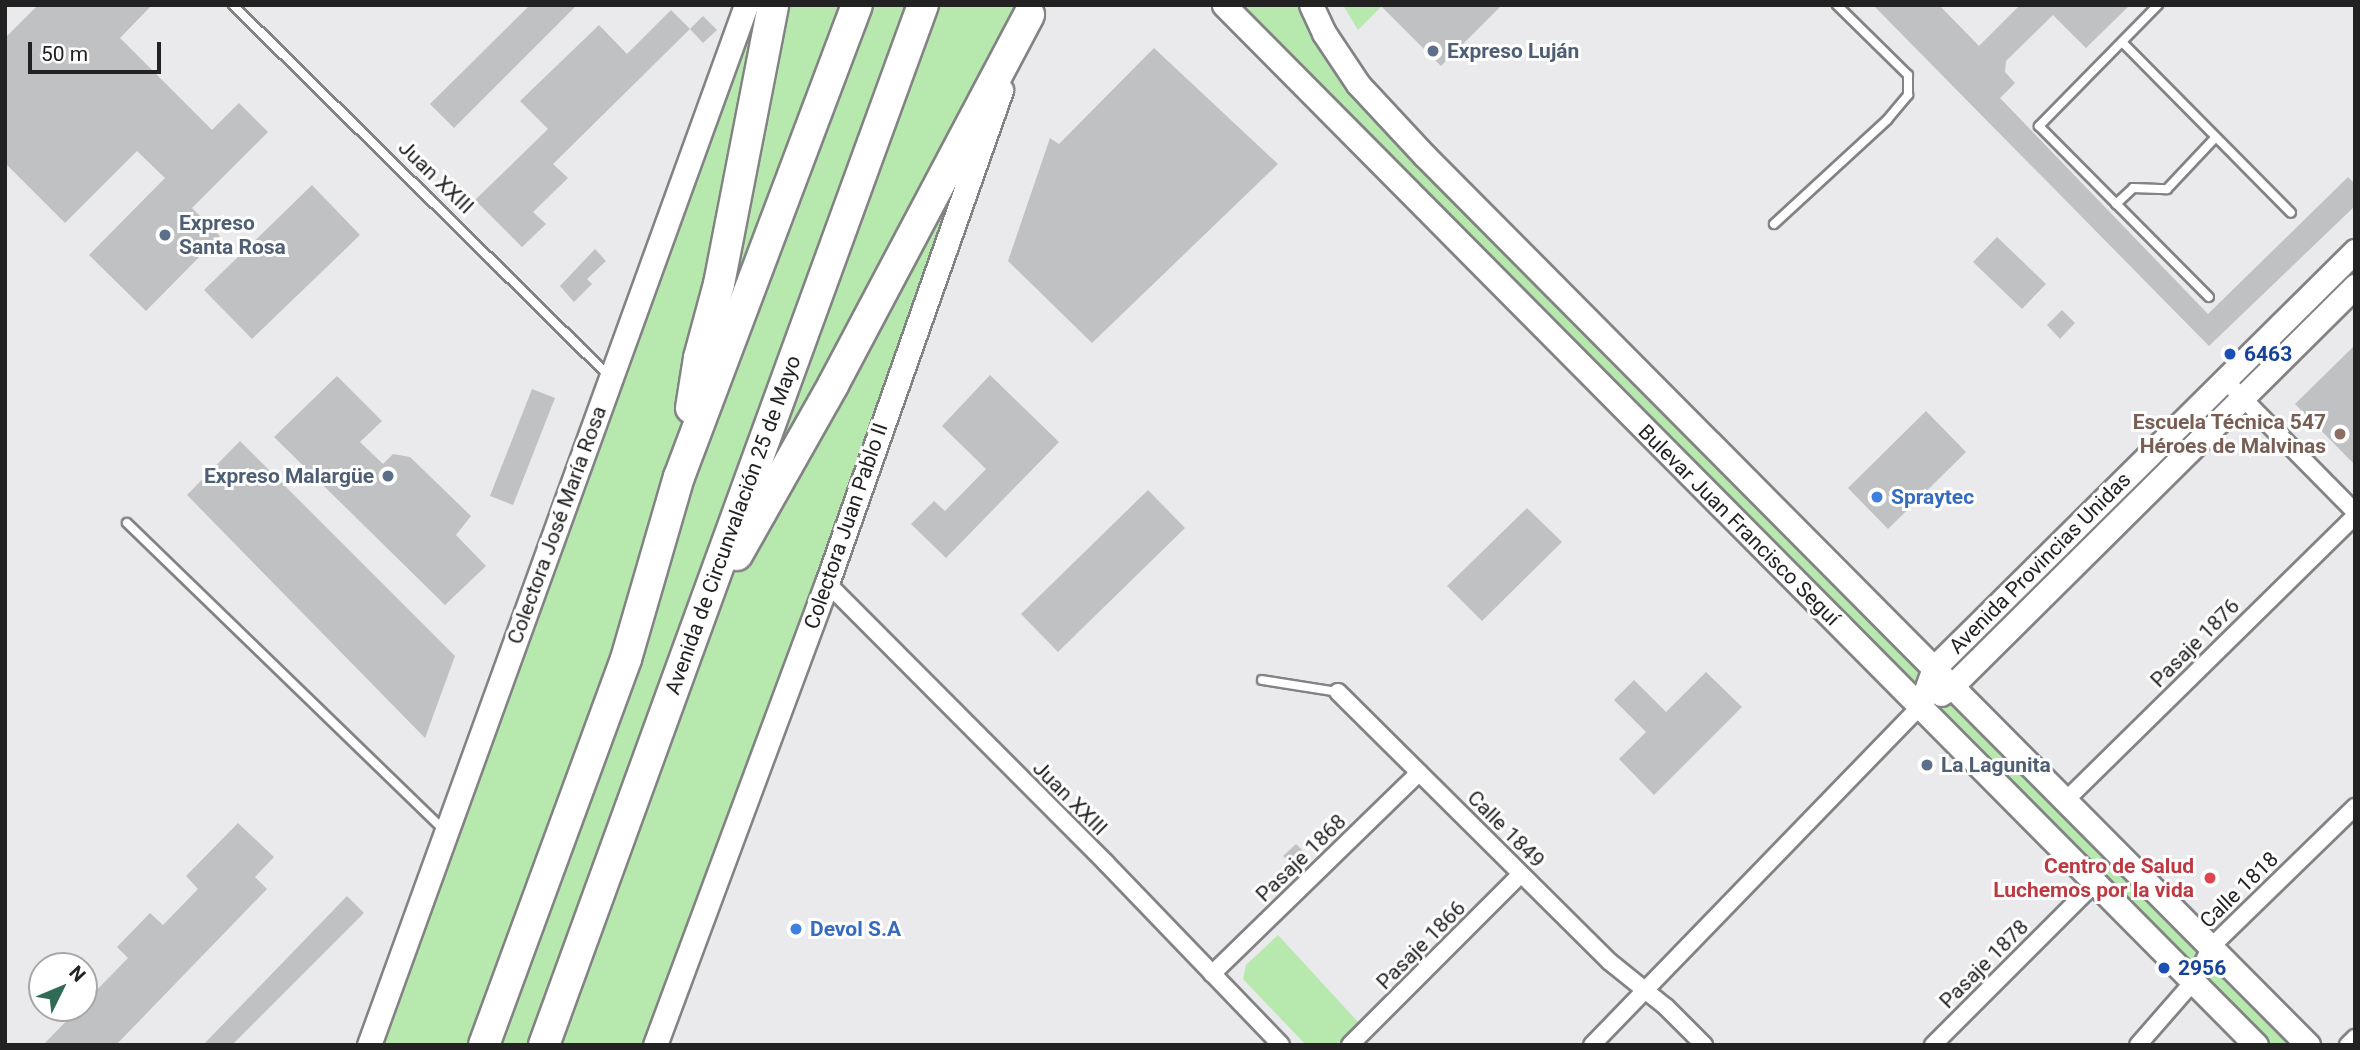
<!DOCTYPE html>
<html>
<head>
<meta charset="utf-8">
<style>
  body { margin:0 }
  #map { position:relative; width:2360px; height:1050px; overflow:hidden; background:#eaeaec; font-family:Roboto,sans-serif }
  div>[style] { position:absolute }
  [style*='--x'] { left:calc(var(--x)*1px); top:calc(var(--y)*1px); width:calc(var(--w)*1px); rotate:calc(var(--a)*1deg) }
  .green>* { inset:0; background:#b7e8ad }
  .building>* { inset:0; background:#c0c1c2 }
  .roads { filter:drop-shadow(2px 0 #838385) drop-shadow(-2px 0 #838385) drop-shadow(0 2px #838385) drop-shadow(0 -2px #838385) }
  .service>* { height:8px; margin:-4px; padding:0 4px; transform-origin:4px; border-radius:4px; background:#fff }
  .minor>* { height:16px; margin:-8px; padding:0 8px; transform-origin:8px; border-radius:8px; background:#fff }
  .secondary>* { height:23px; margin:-11.5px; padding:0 11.5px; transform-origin:11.5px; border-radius:11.5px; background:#fff }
  .motorway>* { height:30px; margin:-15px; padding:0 15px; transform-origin:15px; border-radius:15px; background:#fff }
  .dots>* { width:19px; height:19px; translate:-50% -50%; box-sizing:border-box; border:4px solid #fff; border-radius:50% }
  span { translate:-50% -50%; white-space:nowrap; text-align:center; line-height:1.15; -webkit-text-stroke:6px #fff; paint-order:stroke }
  .service-label { font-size:21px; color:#4e5e75; font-weight:700 }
  .left { translate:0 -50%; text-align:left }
  .right { translate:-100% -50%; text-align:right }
  .street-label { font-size:21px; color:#222223 }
  .transit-label { font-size:21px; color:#164399; font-weight:700 }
  .education-label { font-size:21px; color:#785e54; font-weight:700 }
  .shop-label { font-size:21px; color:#366cbe; font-weight:700 }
  .health-label { font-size:21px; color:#be3a42; font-weight:700 }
  .frame { position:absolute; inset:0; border:7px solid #222223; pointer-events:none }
  .north { position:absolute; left:28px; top:952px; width:70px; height:70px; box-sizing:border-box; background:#fff; border:2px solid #a7a7a7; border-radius:50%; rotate:47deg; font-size:19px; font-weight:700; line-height:28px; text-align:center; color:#222223 }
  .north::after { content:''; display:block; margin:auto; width:24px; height:32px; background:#2f6b55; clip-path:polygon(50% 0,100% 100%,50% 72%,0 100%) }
  .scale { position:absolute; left:28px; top:42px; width:133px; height:32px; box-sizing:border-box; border:4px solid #222223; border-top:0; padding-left:9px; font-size:21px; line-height:24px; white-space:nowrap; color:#222223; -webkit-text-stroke:5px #fff; paint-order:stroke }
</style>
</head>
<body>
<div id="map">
  <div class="green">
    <i style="clip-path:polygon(746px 5px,1034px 5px,655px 1045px,369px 1045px)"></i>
    <i style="clip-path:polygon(1224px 5px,1311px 5px,1358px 84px,2308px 1045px,2256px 1045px)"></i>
    <i style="clip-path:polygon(1343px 5px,1383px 5px,1358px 30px)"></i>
    <i style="clip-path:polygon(1278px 935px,1359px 1023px,1337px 1045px,1306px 1045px,1243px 979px,1246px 965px)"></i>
  </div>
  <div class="building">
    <i style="clip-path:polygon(38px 5px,152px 5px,120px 38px,212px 130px,239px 103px,268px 132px,192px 208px,220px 236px,146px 311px,89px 255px,165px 178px,137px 151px,65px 223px,5px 163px,5px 38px)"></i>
    <i style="clip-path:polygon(530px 5px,577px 5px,454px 128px,430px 104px)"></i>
    <i style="clip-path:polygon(1380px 5px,1502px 5px,1441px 66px)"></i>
    <i style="clip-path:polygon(1873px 5px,1939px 5px,1979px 46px,2020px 5px,2130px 5px,2086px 48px,2053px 15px,2006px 61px,2005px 72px,2015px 83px,2000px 98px,2208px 314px,2348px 177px,2355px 184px,2355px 206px,2209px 346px)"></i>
    <i style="clip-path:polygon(671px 10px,690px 29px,553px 164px,568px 178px,533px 212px,546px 224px,522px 247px,475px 200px,548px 129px,520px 101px,599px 25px,627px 54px)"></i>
    <i style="clip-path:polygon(703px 16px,717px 30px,703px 43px,690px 29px)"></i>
    <i style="clip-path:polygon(1154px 48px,1278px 164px,1092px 343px,1008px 261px,1050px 138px,1059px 144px)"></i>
    <i style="clip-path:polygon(312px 185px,360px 235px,252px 339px,204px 290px)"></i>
    <i style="clip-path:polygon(1997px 237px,2046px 284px,2022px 309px,1973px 262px)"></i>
    <i style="clip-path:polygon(595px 249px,606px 261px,587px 279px,592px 284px,574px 302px,560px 286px)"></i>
    <i style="clip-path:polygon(2062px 310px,2075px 323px,2060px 339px,2047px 325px)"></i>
    <i style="clip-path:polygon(2355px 345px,2355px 465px,2295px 404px)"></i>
    <i style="clip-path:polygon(990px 375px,1059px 442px,946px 558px,911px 524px,934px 501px,945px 511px,986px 469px,942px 426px)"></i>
    <i style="clip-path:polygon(337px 376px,382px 421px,360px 442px,383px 464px,393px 454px,410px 457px,471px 516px,456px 535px,486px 566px,445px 605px,274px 437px)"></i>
    <i style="clip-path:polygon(532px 389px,555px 398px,513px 505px,490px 496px)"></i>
    <i style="clip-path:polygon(1926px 411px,1966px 452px,1888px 529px,1848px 488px)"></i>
    <i style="clip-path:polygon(240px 441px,455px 656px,425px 738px,187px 495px)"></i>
    <i style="clip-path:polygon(1148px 490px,1185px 528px,1058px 652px,1021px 614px)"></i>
    <i style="clip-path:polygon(1527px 508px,1562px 542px,1482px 621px,1447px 586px)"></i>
    <i style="clip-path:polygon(1706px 672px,1742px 707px,1654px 795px,1619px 759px,1646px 732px,1614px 700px,1634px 680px,1666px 712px)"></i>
    <i style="clip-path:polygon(238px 823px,274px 857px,255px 877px,267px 889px,116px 1045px,43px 1045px,79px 1008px,84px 1008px,84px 1003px,128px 958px,117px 947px,150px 913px,163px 925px,198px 889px,186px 876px)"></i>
    <i style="clip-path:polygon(1296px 844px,1309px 857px,1296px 869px,1283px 856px)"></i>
    <i style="clip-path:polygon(347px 896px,364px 913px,232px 1045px,203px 1045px)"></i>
  </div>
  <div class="roads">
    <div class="service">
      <i style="--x:233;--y:5;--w:527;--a:44.62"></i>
      <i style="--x:2158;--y:5;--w:170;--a:134.5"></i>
      <i style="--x:2039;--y:126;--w:241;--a:45.2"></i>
      <i style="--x:2122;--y:42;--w:240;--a:45.3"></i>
      <i style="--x:2116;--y:204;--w:23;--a:-43"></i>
      <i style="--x:2133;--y:188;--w:34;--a:2"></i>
      <i style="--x:2167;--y:189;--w:71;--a:-46.7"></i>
      <i style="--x:1774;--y:224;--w:154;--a:-42.6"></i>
      <i style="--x:1887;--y:120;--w:33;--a:-50"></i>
      <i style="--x:1908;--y:95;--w:20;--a:-90"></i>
      <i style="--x:1908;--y:75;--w:100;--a:-135.4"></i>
      <i style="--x:127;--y:523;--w:441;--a:44.1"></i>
      <i style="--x:1262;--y:680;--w:77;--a:9"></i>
    </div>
    <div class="minor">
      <i style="--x:2224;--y:379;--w:187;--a:45.4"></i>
      <i style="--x:827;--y:583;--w:395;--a:45.1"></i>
      <i style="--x:1106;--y:863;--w:252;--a:46.1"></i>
      <i style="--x:1338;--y:692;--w:383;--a:44.8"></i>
      <i style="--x:1610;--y:962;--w:72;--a:38.8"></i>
      <i style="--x:1666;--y:1007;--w:54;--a:45"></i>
      <i style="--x:2065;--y:801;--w:407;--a:-44.5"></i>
      <i style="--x:1212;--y:974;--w:289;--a:-44.2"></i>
      <i style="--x:1350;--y:1045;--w:242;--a:-45"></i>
      <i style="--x:1592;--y:1045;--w:471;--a:-45.9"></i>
      <i style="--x:1933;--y:1045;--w:229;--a:-45"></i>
      <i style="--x:2138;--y:1045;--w:84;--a:-48.9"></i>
      <i style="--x:2193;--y:982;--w:39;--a:-63"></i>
      <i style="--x:2211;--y:947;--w:201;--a:-44.2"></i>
      <i style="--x:2348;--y:1045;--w:10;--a:-45"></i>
    </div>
    <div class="secondary">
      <i style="--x:1224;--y:5;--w:1465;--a:45.22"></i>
      <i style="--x:1311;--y:5;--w:31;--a:65"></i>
      <i style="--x:1324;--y:33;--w:61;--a:56.3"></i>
      <i style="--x:1358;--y:84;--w:98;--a:47.1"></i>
      <i style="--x:1425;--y:156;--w:1253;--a:45.19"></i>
      <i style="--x:1941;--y:694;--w:14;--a:-36"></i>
      <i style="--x:1952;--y:686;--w:568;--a:-44.79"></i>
      <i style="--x:1920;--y:707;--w:41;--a:-70.3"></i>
      <i style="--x:1934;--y:668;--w:593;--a:-44.73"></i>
      <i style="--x:369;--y:1045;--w:1106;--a:-70.07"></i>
      <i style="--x:655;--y:1045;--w:493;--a:-69.6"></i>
      <i style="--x:827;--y:583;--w:523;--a:-70.56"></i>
    </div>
    <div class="motorway">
      <i style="--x:691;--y:408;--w:51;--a:-80.9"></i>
      <i style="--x:699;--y:358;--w:77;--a:-74.9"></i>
      <i style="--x:719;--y:284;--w:284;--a:-79"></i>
      <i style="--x:737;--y:555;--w:195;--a:-60.5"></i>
      <i style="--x:833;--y:385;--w:419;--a:-62.1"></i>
      <i style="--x:484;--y:1045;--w:411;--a:-69.8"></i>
      <i style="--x:626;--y:659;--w:190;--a:-73.8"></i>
      <i style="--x:679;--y:477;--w:504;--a:-69.34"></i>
      <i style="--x:544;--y:1045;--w:1107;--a:-69.98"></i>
    </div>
  </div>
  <div class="dots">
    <i style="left:1433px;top:51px;background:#5c6f8a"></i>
    <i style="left:165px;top:235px;background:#5c6f8a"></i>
    <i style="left:2230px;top:354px;background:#1a4fb4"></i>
    <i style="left:2340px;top:434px;background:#8d6e63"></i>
    <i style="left:388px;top:476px;background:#5c6f8a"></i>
    <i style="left:1877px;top:497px;background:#3f7fe0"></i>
    <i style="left:1927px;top:765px;background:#5c6f8a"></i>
    <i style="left:2210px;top:878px;background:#e0444e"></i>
    <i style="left:796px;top:929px;background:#3f7fe0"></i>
    <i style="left:2164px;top:968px;background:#1a4fb4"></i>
  </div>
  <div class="service-label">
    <span class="left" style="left:1447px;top:51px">Expreso Luján</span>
    <span class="left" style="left:179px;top:235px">Expreso<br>Santa Rosa</span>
    <span class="right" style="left:374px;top:476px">Expreso Malargüe</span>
    <span class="left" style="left:1941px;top:765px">La Lagunita</span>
  </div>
  <div class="street-label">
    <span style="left:436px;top:177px;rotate:44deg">Juan XXIII</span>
    <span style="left:557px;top:525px;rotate:-70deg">Colectora José María Rosa</span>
    <span style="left:733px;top:525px;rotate:-70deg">Avenida de Circunvalación 25 de Mayo</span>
    <span style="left:1739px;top:525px;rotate:45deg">Bulevar Juan Francisco Seguí</span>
    <span style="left:846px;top:526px;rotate:-71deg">Colectora Juan Pablo II</span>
    <span style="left:2040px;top:563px;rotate:-45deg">Avenida Provincias Unidas</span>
    <span style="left:2195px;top:643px;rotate:-45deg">Pasaje 1876</span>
    <span style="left:1070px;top:798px;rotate:45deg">Juan XXIII</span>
    <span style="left:1506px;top:829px;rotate:45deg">Calle 1849</span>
    <span style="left:1301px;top:858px;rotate:-44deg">Pasaje 1868</span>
    <span style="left:2239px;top:890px;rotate:-44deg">Calle 1818</span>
    <span style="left:1421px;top:945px;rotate:-45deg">Pasaje 1866</span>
    <span style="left:1984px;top:964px;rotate:-45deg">Pasaje 1878</span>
  </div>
  <div class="transit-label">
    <span class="left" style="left:2244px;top:354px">6463</span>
    <span class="left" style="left:2178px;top:968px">2956</span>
  </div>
  <div class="education-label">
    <span class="right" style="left:2326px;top:434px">Escuela Técnica 547<br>Héroes de Malvinas</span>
  </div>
  <div class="shop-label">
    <span class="left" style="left:1891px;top:497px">Spraytec</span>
    <span class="left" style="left:810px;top:929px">Devol S.A</span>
  </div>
  <div class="health-label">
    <span class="right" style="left:2194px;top:878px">Centro de Salud<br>Luchemos por la vida</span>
  </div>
  <div class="frame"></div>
  <div class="north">N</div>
  <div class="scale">50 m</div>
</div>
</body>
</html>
